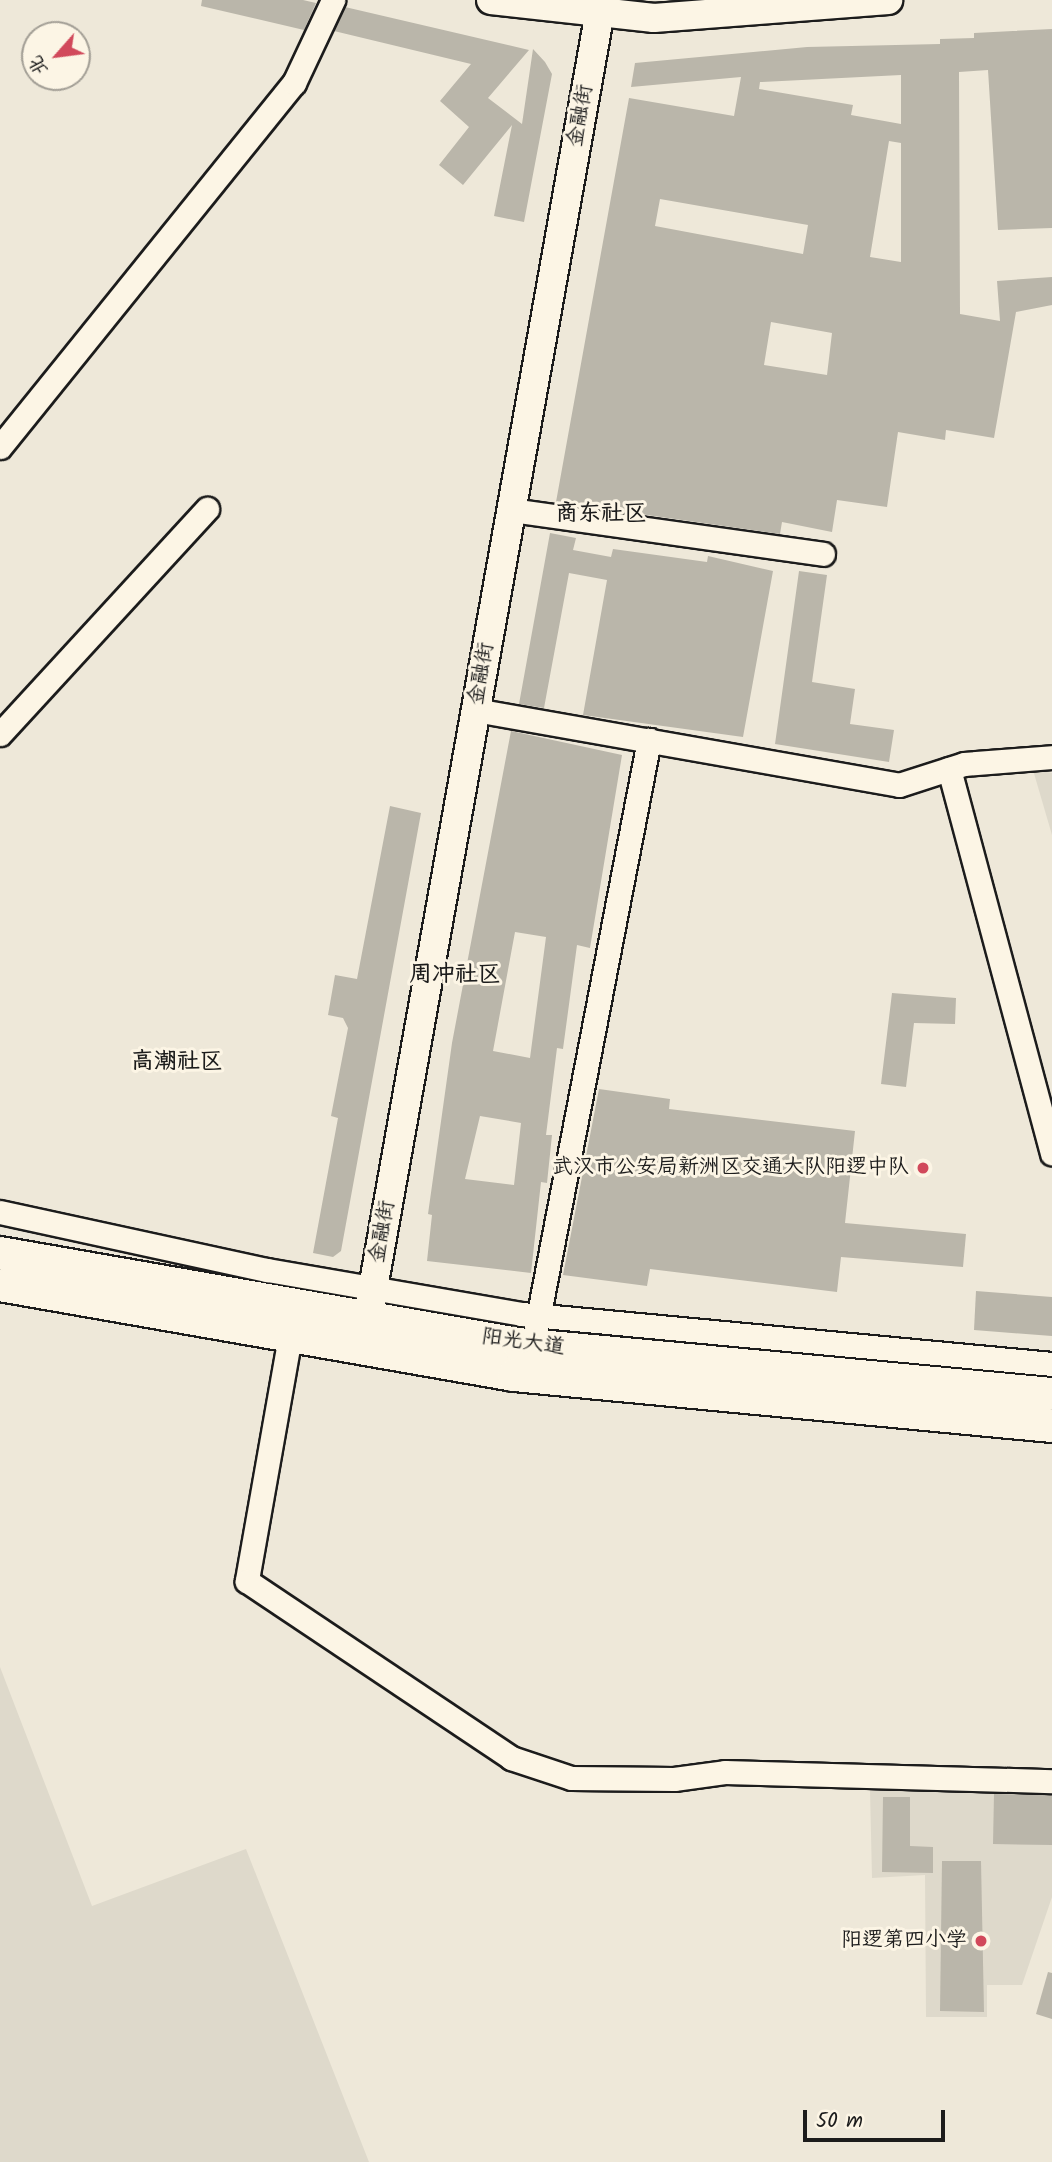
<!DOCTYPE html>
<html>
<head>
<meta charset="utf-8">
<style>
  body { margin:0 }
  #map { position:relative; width:1052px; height:2162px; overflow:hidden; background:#eee8d9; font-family:Kalam,"LXGW WenKai TC",sans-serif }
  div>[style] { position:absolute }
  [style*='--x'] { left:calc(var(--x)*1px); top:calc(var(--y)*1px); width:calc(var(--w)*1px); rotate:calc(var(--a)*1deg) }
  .built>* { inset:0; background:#ded9cb }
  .building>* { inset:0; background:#bab6aa }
  .roads { filter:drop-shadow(2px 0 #1c1c1c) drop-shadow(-2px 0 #1c1c1c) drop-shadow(0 2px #1c1c1c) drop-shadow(0 -2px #1c1c1c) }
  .minor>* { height:23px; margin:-11.5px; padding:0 11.5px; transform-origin:11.5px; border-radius:11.5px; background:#fcf5e5 }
  .tertiary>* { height:28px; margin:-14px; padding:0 14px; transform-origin:14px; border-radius:14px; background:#fcf5e5 }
  .secondary>* { height:32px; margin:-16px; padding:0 16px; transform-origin:16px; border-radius:16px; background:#fcf5e5 }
  .dots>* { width:19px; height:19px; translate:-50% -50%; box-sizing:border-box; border:4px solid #fcf5e5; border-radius:50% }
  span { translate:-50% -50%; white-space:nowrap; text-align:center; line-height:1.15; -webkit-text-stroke:6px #fcf5e5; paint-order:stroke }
  .street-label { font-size:21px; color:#1c1c1c }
  .poi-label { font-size:21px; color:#1c1c1c }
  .right { translate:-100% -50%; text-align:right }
  .neighbourhood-label { font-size:23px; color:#1c1c1c; font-weight:700 }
  .north { position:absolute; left:21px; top:21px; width:70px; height:70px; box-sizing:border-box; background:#fcf5e5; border:2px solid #a29e95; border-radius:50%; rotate:242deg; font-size:19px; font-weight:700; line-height:28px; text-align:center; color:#1c1c1c }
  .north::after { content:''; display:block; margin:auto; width:24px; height:32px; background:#d1495b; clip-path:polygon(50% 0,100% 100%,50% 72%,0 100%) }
  .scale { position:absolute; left:803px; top:2110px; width:142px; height:32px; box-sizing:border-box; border:4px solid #1c1c1c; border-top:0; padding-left:9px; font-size:21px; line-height:24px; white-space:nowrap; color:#1c1c1c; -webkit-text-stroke:5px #fcf5e5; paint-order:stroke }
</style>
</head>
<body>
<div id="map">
  <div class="built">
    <i style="clip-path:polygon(1033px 770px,1052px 773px,1052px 835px)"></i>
    <i style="clip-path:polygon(0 1667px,92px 1906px,246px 1849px,369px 2162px,0 2162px)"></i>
    <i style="clip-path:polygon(870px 1790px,1052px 1792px,1052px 1897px,1022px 1985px,987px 1985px,987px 2017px,926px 2017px,925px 1875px,872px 1878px)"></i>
  </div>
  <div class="building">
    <i style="clip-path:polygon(202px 0,303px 0,316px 3px,304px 30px,201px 6px)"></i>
    <i style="clip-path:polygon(345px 7px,529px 50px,488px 98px,522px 124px,533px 49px,545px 62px,552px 74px,524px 222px,494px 216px,512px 125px,463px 185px,439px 165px,469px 127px,440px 101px,471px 64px,334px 31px)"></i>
    <i style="clip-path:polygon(evenodd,1052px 29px,1052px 228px,998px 230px,988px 70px,959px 72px,960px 314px,1000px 321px,997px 281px,1052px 277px,1052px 305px,1016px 312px,994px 438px,946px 430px,945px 440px,898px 432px,887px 507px,837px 500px,832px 532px,782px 522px,780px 534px,556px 502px,629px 98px,734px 116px,741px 77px,631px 87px,635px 63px,807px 47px,940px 44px,940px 39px,974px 38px,974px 33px,1052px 29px,901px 75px,901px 124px,851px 115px,853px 105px,759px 89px,760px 82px,901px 75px,1052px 29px,889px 141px,901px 143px,901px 262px,870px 257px,889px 141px,1052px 29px,660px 199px,808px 225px,803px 254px,655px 226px,660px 199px,1052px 29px,771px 322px,832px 333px,827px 375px,764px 365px,771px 322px)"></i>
    <i style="clip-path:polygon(550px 533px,576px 538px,573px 550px,611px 557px,613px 549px,707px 562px,708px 556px,773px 571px,743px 737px,583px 715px,607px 580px,569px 573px,544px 708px,519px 704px)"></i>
    <i style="clip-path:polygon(799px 571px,827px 575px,812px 682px,855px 689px,850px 724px,894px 730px,889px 762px,775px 744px)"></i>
    <i style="clip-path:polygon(evenodd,511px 731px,622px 755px,590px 948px,577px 945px,563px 1049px,557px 1048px,546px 1135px,552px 1135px,547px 1183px,541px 1182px,531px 1273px,427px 1261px,432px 1215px,428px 1214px,452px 1043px,511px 731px,515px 932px,546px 937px,530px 1058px,493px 1051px,515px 932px,511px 731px,480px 1116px,521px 1123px,514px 1185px,465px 1179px,480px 1116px)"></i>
    <i style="clip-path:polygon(390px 806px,421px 813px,341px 1251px,333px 1257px,313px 1253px,338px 1118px,331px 1116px,348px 1028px,343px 1018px,328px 1015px,335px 975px,357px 979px)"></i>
    <i style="clip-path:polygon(892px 993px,956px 998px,955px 1024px,914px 1023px,906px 1087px,881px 1084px)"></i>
    <i style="clip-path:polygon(599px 1089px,670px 1099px,669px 1109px,855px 1131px,845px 1223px,966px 1234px,963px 1267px,841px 1257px,837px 1292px,650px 1269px,647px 1286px,563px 1275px)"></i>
    <i style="clip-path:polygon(976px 1291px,1052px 1297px,1052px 1336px,974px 1330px)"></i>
    <i style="clip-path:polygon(994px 1794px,1052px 1795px,1052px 1845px,993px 1844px)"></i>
    <i style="clip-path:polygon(883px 1797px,910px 1797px,910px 1846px,933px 1847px,933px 1873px,882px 1872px)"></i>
    <i style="clip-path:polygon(942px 1861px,981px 1861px,984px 2012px,940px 2011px)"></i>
    <i style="clip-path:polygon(1048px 1972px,1052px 1973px,1052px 2019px,1036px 2014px)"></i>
  </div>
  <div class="roads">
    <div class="minor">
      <i style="--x:0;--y:447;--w:468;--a:-51.1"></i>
      <i style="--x:294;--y:83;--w:92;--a:-64.8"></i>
      <i style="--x:511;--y:510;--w:315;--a:8"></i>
      <i style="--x:475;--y:710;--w:431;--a:10"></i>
      <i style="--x:899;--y:785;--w:68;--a:-17.9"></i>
      <i style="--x:964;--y:764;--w:88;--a:-4.5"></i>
      <i style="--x:0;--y:734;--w:306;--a:-47.4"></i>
      <i style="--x:949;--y:769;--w:398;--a:75"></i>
      <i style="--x:0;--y:1212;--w:273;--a:12.3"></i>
      <i style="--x:267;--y:1270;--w:259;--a:9.8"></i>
      <i style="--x:522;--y:1314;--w:532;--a:5.39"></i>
      <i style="--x:536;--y:1329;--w:600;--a:-79.14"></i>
      <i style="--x:290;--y:1336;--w:249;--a:100"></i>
      <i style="--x:247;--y:1581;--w:318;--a:33.8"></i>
      <i style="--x:511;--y:1758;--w:63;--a:18.4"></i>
      <i style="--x:571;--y:1778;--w:103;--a:0.6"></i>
      <i style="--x:674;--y:1779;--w:51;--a:-7.8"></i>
      <i style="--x:725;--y:1772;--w:327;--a:1.6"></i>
    </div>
    <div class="tertiary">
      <i style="--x:491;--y:0;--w:164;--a:6.3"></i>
      <i style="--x:654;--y:18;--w:235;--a:-4.4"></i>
      <i style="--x:364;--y:1339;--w:1360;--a:-79.92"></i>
    </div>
    <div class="secondary">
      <i style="--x:0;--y:1253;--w:526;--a:9.96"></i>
      <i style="--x:518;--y:1344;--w:536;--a:5.35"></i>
      <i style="--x:0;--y:1285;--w:522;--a:9.93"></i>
      <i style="--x:514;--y:1375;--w:540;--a:5.42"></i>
    </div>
  </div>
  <div class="dots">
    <i style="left:923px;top:1168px;background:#d1495b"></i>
    <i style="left:981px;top:1941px;background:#d1495b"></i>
  </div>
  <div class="street-label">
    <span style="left:581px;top:116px;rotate:-80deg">金融街</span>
    <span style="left:482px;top:674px;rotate:-80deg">金融街</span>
    <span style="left:383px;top:1232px;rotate:-80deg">金融街</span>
    <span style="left:523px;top:1343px;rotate:8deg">阳光大道</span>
  </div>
  <div class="poi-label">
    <span class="right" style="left:909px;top:1168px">武汉市公安局新洲区交通大队阳逻中队</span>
    <span class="right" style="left:967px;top:1941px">阳逻第四小学</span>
  </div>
  <div class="neighbourhood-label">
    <span style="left:601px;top:514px">商东社区</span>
    <span style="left:455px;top:975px">周冲社区</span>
    <span style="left:177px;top:1062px">高潮社区</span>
  </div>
  <div class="north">北</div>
  <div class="scale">50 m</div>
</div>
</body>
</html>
